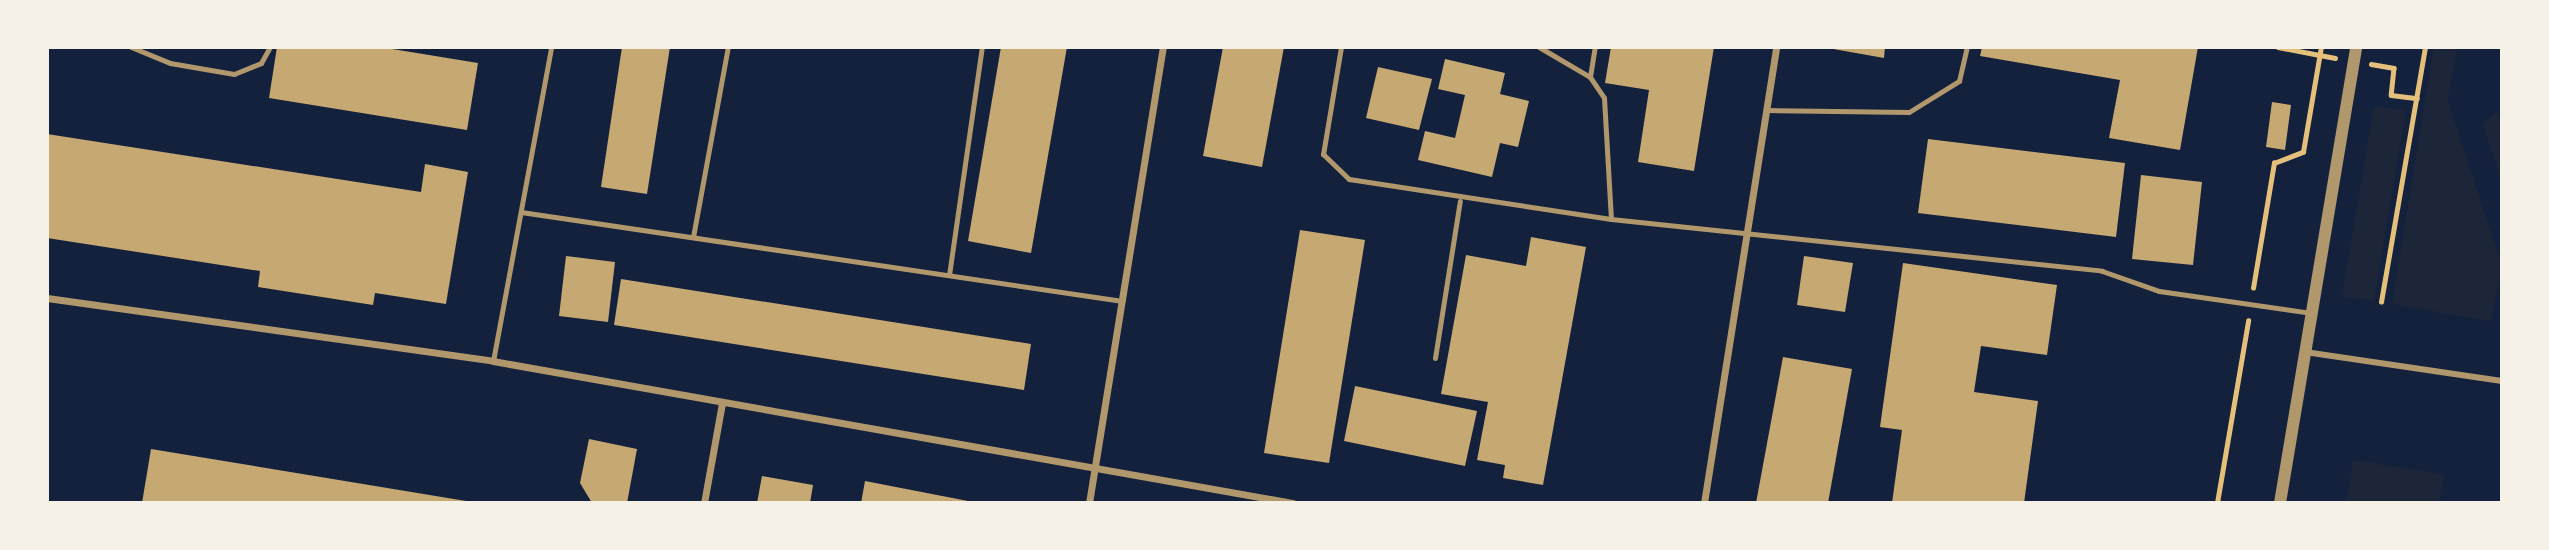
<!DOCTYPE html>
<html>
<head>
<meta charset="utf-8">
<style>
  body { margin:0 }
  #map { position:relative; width:2549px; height:550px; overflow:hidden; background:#14213d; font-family:"DejaVu Sans",sans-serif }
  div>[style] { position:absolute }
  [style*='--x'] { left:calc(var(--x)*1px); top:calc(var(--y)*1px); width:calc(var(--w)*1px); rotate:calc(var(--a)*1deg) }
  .green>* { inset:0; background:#1d2539 }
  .building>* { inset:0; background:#c6a872 }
  .path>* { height:4.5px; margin:-2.25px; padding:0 2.25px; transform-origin:2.25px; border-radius:2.25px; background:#e5c07b }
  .service>* { height:5px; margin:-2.5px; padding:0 2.5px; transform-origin:2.5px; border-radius:2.5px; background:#b1986c }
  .pedestrian>* { height:6px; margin:-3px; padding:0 3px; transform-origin:3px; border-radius:3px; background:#b1986c }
  .minor>* { height:7px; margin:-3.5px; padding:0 3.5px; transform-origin:3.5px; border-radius:3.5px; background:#b1986c }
  .tertiary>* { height:12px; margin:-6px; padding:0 6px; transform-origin:6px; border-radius:6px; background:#b1986c }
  span { translate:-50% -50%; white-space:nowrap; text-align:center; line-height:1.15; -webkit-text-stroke:5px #f6f1e7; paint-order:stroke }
  .frame { position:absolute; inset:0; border:49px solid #f6f1e7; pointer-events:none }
</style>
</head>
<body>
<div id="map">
  <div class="green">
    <i style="clip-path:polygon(2434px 47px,2457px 47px,2448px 101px,2502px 266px,2491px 321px,2392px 304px)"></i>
    <i style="clip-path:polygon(2374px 106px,2406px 110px,2374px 301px,2342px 296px)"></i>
    <i style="clip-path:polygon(2497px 111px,2502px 124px,2502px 182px,2483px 124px)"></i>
    <i style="clip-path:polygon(2353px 460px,2444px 475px,2439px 503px,2346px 503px)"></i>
  </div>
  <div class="building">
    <i style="clip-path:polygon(277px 47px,380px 47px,478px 63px,467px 130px,269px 98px)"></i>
    <i style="clip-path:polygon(622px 47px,670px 47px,647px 194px,601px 187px)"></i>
    <i style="clip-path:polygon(1001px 47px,1067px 47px,1031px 253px,968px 241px)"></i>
    <i style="clip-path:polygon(1223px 47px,1284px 47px,1262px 167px,1203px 156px)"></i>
    <i style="clip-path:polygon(1611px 47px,1714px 47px,1694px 171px,1638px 162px,1649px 90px,1605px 83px)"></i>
    <i style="clip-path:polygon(1822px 47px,1885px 47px,1884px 58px)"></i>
    <i style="clip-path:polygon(1982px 47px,2198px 47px,2180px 150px,2109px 138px,2120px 80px,1980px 56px)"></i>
    <i style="clip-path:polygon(1445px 59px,1505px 73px,1500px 94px,1529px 101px,1518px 147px,1500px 143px,1492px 177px,1418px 160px,1425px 131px,1455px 138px,1465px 95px,1438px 89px)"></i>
    <i style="clip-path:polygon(1378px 67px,1432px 79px,1419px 130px,1366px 118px)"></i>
    <i style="clip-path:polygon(2272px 102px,2291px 105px,2285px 150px,2266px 147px)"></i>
    <i style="clip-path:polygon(47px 134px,421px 192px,425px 164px,468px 172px,446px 304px,375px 293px,373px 305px,258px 287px,260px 271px,47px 238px)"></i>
    <i style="clip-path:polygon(1928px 139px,2125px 163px,2116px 237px,1918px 213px)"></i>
    <i style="clip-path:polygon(2141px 175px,2202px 182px,2193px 265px,2132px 259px)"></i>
    <i style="clip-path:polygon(1300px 230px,1365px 240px,1329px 463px,1264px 453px)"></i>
    <i style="clip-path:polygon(1531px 237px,1586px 247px,1543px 485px,1503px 478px,1505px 465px,1477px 460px,1488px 402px,1441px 394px,1466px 255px,1526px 266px)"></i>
    <i style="clip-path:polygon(566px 256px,615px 262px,608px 322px,559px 316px)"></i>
    <i style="clip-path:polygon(1804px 256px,1853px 263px,1845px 312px,1797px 305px)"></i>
    <i style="clip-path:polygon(1903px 263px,2057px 285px,2047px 355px,1981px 346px,1974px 392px,2038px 401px,2024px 503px,1892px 503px,1902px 430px,1880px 427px)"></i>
    <i style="clip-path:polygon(621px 279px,1031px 344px,1024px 390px,614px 325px)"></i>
    <i style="clip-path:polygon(1783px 357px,1852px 369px,1828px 503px,1756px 503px)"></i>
    <i style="clip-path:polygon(1355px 386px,1477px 411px,1465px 466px,1344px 441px)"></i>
    <i style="clip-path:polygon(589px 439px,637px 449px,627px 503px,592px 503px,580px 483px)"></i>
    <i style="clip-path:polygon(151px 449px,466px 501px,466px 503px,142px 503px)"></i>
    <i style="clip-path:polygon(762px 476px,813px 485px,810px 503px,757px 503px)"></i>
    <i style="clip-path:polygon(865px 481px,968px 501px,968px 503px,861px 503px)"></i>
  </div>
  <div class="path">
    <i style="--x:2278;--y:47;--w:58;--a:10.9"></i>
    <i style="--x:2371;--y:64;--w:23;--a:10"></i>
    <i style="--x:2394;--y:68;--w:27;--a:96"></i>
    <i style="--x:2391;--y:95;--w:26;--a:7"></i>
    <i style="--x:2253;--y:288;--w:127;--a:-80.5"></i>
    <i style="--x:2274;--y:163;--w:31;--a:-21"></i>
    <i style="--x:2303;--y:152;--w:107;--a:-80.3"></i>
    <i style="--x:2381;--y:302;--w:259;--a:-80.2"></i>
    <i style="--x:2217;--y:503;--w:185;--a:-80.3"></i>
  </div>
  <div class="service">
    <i style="--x:131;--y:47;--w:42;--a:22.3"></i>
    <i style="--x:170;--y:63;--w:65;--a:9.8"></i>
    <i style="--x:234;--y:74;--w:29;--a:-22"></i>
    <i style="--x:261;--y:63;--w:18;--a:-61"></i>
    <i style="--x:1341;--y:47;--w:109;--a:99.5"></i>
    <i style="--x:1323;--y:154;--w:36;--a:44"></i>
    <i style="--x:1349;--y:179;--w:265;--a:8.7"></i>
    <i style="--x:1611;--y:219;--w:494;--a:6"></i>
    <i style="--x:2102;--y:271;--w:60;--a:19.3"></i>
    <i style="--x:2159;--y:291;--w:155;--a:8.2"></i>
    <i style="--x:1539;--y:47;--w:59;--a:30.5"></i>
    <i style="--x:1590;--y:77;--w:25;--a:56"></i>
    <i style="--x:1604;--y:98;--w:121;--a:86.7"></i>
    <i style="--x:1590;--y:77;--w:30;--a:-81"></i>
    <i style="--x:1766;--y:110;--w:143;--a:0.8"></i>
    <i style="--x:1909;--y:112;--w:59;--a:-31.8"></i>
    <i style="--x:1959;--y:81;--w:35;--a:-77"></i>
    <i style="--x:521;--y:212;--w:608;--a:8.42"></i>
    <i style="--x:693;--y:237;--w:193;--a:-79.6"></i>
    <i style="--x:949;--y:275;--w:230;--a:-81.8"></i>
    <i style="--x:1435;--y:358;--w:159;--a:-81"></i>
    <i style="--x:493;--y:361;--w:319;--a:-79.5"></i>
  </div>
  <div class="pedestrian">
    <i style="--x:2305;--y:352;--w:199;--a:8.4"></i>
  </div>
  <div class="minor">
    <i style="--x:47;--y:298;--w:450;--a:8"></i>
    <i style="--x:493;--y:361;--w:813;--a:10.07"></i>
    <i style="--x:704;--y:503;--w:102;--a:-79.8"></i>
    <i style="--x:1089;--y:503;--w:462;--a:-80.8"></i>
    <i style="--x:1704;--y:503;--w:462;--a:-81"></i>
  </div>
  <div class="tertiary">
    <i style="--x:2280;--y:503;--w:462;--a:-80.5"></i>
  </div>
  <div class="frame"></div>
</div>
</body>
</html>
